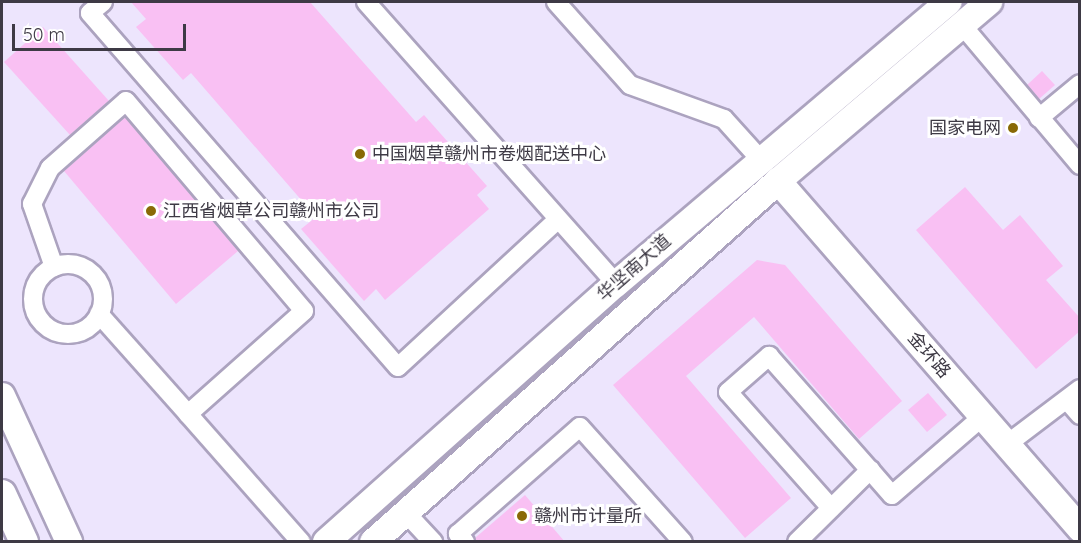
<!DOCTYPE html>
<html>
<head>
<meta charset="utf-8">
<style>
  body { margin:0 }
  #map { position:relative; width:1081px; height:543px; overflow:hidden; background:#ede5fd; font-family:Quicksand,"Noto Sans SC",sans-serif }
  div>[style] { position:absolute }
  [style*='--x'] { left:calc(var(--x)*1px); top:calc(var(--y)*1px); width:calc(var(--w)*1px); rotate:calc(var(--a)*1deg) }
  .building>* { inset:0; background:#f9c0f3 }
  .roads { filter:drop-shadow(2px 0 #aca3bf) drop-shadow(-2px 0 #aca3bf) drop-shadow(0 2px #aca3bf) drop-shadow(0 -2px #aca3bf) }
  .street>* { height:18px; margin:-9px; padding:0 9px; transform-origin:9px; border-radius:9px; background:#fff }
  .street>.ring { margin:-9px; padding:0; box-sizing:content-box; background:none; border:18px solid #fff; border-radius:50% }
  .secondary>* { height:26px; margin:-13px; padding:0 13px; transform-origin:13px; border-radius:13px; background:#fff }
  .primary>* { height:28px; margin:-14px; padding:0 14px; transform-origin:14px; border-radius:14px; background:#fff }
  .dots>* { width:16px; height:16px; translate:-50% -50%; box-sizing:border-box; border:3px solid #fff; border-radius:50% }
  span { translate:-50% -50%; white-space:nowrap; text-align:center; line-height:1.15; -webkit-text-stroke:6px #fff; paint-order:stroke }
  .poi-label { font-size:18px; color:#3e3a45 }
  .right { translate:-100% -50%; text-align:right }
  .left { translate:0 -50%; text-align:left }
  .street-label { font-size:18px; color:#3e3a45 }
  .frame { position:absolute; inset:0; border:3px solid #3e3a45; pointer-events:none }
  .scale { position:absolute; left:12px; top:24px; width:174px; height:27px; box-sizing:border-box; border:3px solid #3e3a45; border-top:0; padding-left:8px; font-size:18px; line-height:21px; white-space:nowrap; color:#3e3a45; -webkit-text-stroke:4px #fff; paint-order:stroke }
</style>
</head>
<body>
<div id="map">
  <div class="building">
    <i style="clip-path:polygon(131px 2px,310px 2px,416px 122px,424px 115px,487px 186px,477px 195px,489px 209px,385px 300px,376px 289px,364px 301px,301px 229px,316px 217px,191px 73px,183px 80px,136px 27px,146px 19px)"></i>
    <i style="clip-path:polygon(43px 27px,109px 101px,70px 135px,4px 62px)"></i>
    <i style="clip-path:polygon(1042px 71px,1055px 85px,1039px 99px,1027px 85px)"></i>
    <i style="clip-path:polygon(125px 117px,238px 251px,176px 304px,64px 171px)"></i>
    <i style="clip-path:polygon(965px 187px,1003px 230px,1020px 215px,1063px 266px,1046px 280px,1080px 318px,1080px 331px,1036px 369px,916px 230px)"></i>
    <i style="clip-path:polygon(757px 260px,785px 265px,902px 401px,859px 439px,754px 317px,686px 376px,791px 498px,745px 538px,613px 385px)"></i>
    <i style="clip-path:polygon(928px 393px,947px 415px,927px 432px,908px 410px)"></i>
    <i style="clip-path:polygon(525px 495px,565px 542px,476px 542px,475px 538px)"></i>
  </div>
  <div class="roads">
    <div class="street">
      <i style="--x:103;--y:2;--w:17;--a:140"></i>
      <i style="--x:90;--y:13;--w:469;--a:49"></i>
      <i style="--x:398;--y:367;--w:215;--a:-42.7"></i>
      <i style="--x:366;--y:2;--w:377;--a:48.4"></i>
      <i style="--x:556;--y:2;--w:111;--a:48.3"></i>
      <i style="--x:630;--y:85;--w:100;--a:19.9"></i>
      <i style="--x:724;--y:119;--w:54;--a:48"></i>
      <i style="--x:962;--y:25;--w:183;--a:49.9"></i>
      <i style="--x:1039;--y:118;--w:53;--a:-39.7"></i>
      <i class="ring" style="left:33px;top:264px;width:52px;height:52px"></i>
      <i style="--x:54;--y:267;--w:67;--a:-109.2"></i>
      <i style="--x:32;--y:204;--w:40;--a:-63.4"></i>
      <i style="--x:50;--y:168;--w:101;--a:-41.4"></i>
      <i style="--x:126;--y:101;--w:275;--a:49.7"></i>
      <i style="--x:304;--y:311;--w:155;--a:138.4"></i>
      <i style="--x:188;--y:414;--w:171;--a:48.6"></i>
      <i style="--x:99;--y:314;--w:134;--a:48.3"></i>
      <i style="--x:1067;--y:400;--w:20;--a:49"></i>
      <i style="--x:1006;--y:445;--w:93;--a:-37.1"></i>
      <i style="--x:831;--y:508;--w:155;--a:-131.6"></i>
      <i style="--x:728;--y:392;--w:55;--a:-41.3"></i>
      <i style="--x:769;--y:356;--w:152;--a:48.5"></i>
      <i style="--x:406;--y:513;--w:40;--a:47"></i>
      <i style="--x:465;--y:542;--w:11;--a:-131"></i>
      <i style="--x:458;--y:534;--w:162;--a:-41.3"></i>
      <i style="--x:580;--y:427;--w:154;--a:48.2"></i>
      <i style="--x:797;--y:542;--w:103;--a:-44.6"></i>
      <i style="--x:870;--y:470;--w:33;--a:49"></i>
      <i style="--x:892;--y:495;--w:119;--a:-40.9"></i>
    </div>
    <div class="secondary">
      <i style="--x:778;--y:181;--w:461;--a:49"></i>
      <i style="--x:2;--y:396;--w:161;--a:65.3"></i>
      <i style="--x:326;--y:542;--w:388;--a:-41.7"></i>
      <i style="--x:616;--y:284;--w:436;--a:-40.3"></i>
      <i style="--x:373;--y:542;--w:543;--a:-41.71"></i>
      <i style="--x:778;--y:181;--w:277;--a:-40.3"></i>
    </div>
    <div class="primary">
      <i style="--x:2;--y:494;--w:53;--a:65.4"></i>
    </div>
  </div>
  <div class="dots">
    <i style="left:1013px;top:128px;background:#896906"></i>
    <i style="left:360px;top:154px;background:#896906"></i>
    <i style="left:151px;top:211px;background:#896906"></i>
    <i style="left:522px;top:516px;background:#896906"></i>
  </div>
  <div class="poi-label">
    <span class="right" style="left:1001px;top:128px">国家电网</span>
    <span class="left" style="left:372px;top:154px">中国烟草赣州市卷烟配送中心</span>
    <span class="left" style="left:163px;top:211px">江西省烟草公司赣州市公司</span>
    <span class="left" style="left:534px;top:516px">赣州市计量所</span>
  </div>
  <div class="street-label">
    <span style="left:634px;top:268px;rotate:-41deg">华坚南大道</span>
    <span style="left:929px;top:355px;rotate:49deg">金环路</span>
  </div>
  <div class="frame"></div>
  <div class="scale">50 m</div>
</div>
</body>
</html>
